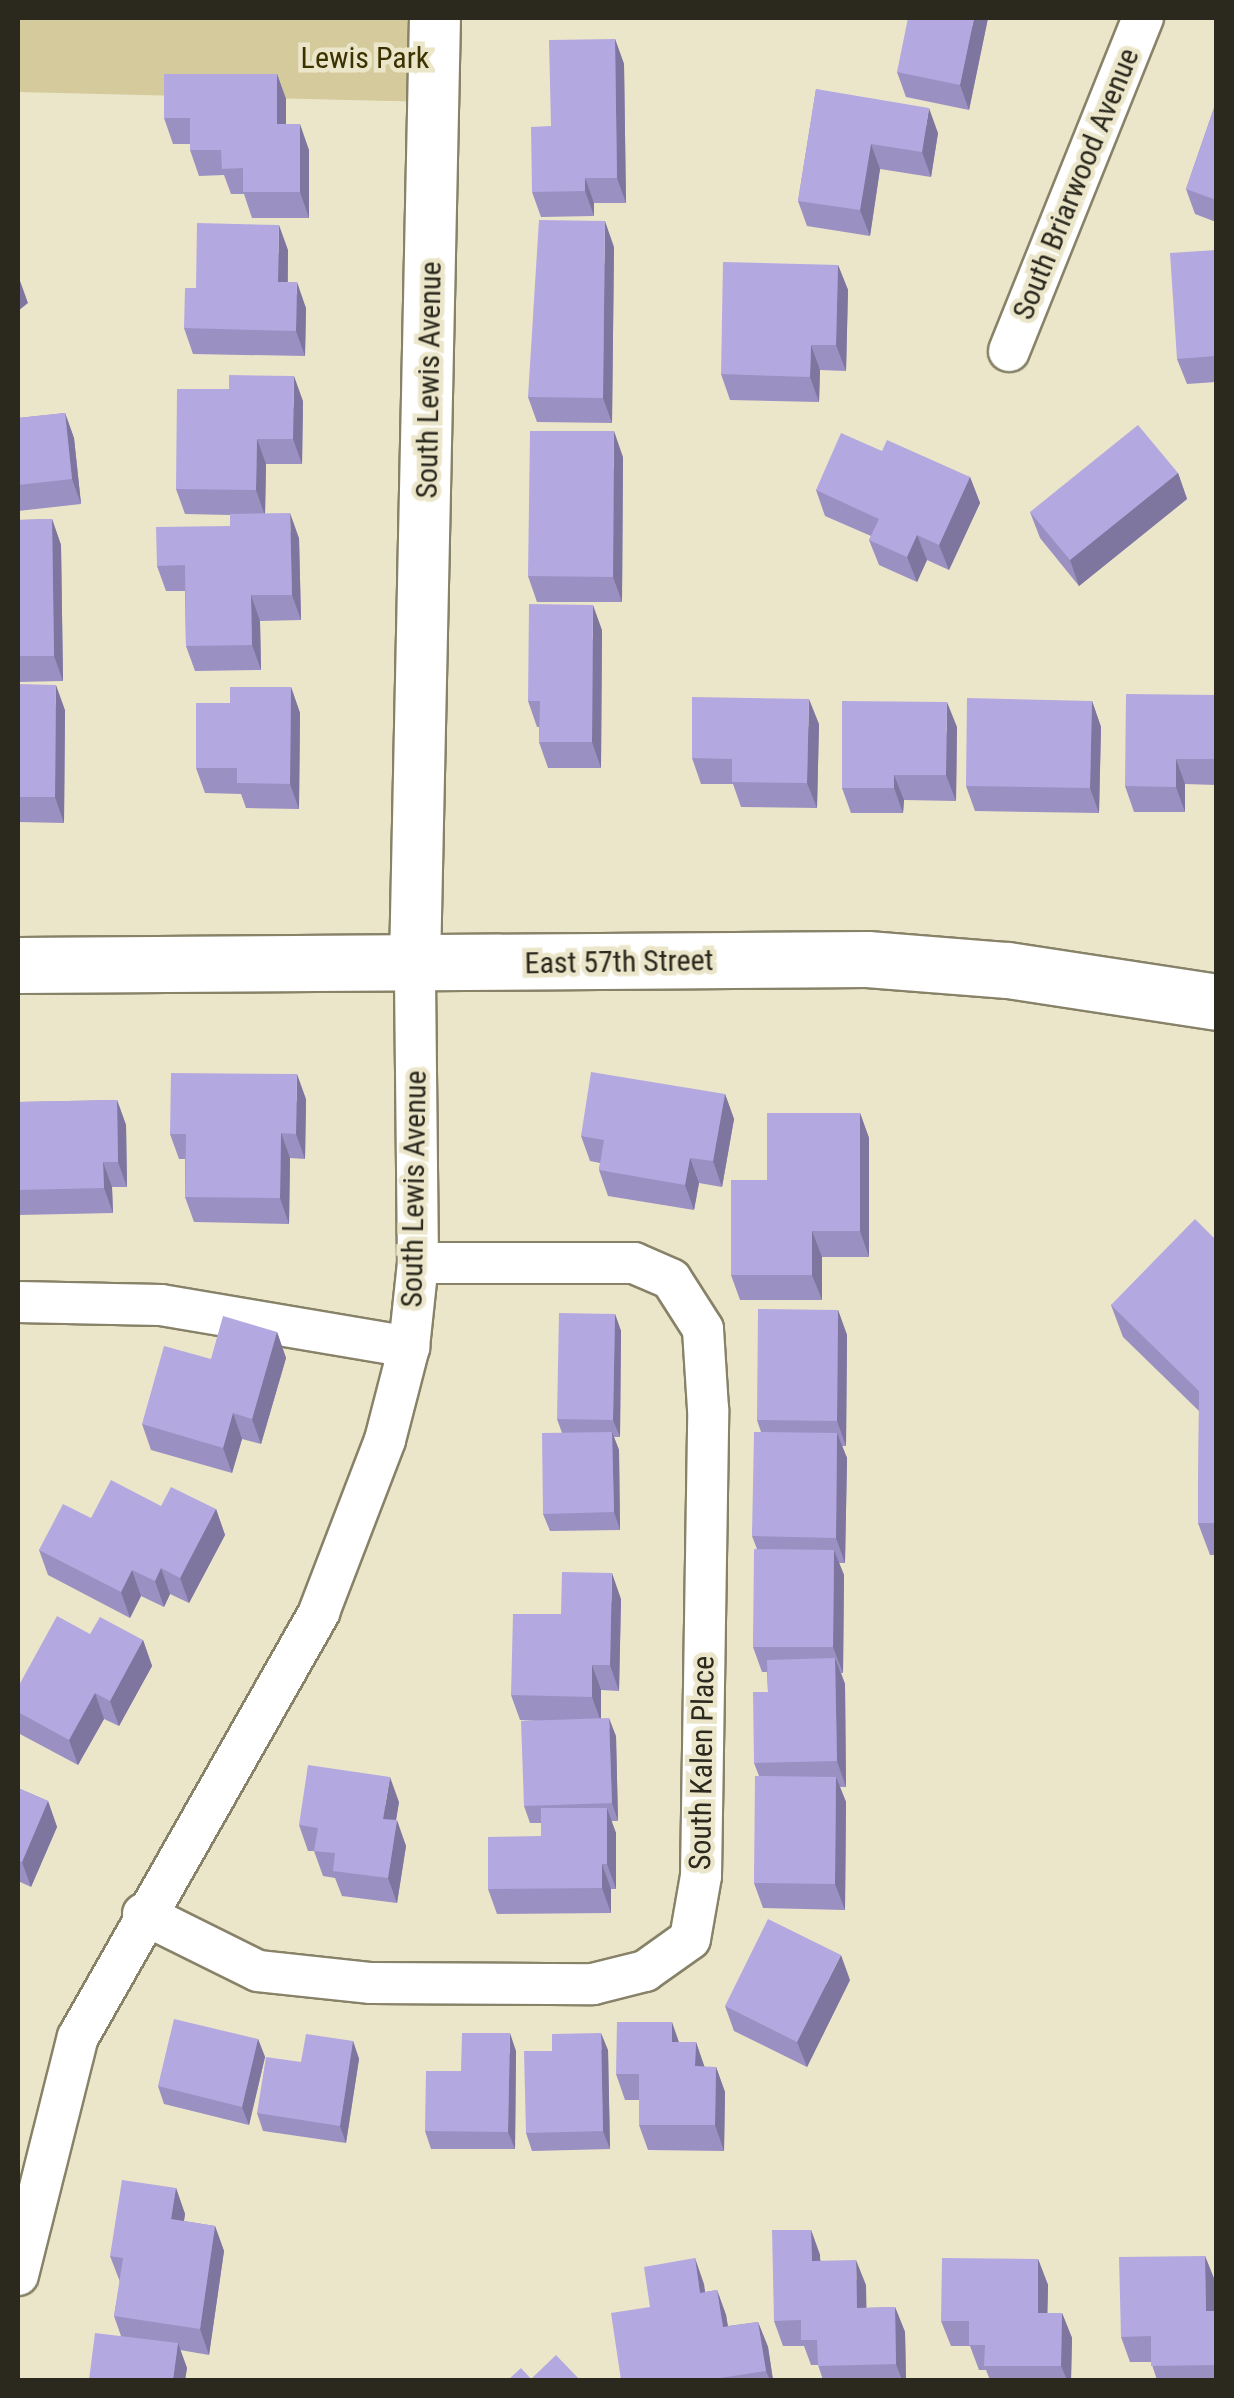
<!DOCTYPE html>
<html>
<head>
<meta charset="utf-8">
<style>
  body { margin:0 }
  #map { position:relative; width:1234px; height:2398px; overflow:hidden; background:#ebe6ca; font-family:"Roboto Condensed",sans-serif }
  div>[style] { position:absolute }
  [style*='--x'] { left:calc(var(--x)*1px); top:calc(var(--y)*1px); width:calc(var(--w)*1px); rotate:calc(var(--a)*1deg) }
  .green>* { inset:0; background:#d4ca9b }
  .roads { filter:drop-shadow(2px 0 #878268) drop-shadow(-2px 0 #878268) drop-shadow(0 2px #878268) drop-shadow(0 -2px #878268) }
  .minor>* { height:40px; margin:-20px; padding:0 20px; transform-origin:20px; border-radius:20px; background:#fff }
  .tertiary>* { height:50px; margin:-25px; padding:0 25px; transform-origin:25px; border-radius:25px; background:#fff }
  .secondary>* { height:55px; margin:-27.5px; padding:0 27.5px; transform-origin:27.5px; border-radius:27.5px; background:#fff }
  .wall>* { inset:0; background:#9b90c2 }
  .shaded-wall>* { inset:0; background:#7e769e }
  .building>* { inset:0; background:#b4a8e1 }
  span { translate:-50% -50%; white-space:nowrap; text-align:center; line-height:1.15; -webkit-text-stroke:9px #ebe6ca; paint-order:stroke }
  .park-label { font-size:30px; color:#3c3200 }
  .street-label { font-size:30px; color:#2b291e }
  .frame { position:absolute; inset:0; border:20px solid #2b291e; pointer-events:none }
</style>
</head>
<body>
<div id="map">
  <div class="green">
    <i style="clip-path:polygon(18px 18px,435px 18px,434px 102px,18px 92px)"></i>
  </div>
  <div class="roads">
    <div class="minor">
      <i style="--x:1009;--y:351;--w:359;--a:-68.1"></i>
      <i style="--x:18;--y:1302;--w:143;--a:1.2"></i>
      <i style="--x:161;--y:1305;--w:252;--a:9.6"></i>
      <i style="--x:143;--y:1914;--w:128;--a:26.4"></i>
      <i style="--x:258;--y:1971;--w:114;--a:6.1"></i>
      <i style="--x:371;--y:1983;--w:222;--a:0.3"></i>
      <i style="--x:593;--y:1984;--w:54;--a:-14"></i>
      <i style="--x:645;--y:1971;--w:55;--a:-35.4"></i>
      <i style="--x:690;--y:1939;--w:64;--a:-80.1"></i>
      <i style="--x:701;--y:1876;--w:467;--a:-89.1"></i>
      <i style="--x:708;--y:1409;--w:80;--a:-93.6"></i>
      <i style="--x:703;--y:1329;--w:59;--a:-122.6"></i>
      <i style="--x:671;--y:1279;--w:40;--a:-156.6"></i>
      <i style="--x:634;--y:1263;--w:216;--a:180"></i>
      <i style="--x:18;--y:2275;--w:245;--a:-75.9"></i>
      <i style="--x:78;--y:2037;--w:489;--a:-60.4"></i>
      <i style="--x:319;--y:1612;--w:184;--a:-69"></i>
      <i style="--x:385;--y:1440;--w:96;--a:-75.5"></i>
      <i style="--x:409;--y:1347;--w:84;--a:-83.9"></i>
      <i style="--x:418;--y:1263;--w:299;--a:-90.6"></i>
    </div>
    <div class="tertiary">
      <i style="--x:415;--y:964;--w:946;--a:-88.79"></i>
    </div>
    <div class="secondary">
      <i style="--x:18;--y:965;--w:849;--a:-0.4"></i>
      <i style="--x:867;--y:959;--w:141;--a:4.5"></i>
      <i style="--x:1008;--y:970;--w:210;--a:8.7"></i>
    </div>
  </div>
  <div class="wall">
    <i style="clip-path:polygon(988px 18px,969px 110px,906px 97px,897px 72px)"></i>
    <i style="clip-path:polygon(615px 39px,624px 64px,626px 203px,594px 203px,594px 216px,541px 217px,532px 192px,551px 126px)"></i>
    <i style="clip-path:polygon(277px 74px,286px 99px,286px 124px,309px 150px,309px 218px,252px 218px,244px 194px,231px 194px,224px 175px,199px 176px,190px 150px,190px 144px,173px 144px,164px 118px)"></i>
    <i style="clip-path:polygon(816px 89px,938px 133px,931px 177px,880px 169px,870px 236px,807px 226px,798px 201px)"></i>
    <i style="clip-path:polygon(1216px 102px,1216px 222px,1195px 214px,1186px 189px)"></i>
    <i style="clip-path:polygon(614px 247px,612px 423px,537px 422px,528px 397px)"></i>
    <i style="clip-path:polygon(288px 250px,288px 282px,306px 308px,305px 356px,193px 354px,184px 328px,196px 288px)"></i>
    <i style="clip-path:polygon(1216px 250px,1216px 382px,1187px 384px,1177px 359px)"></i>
    <i style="clip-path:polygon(838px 265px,848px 290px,846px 371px,820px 370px,819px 402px,730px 400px,721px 374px)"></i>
    <i style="clip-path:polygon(303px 401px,302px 464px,266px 464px,265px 514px,299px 538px,301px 620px,260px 621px,261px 670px,195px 671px,186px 646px,185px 591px,166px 591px,157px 566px,230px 526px,230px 515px,185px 514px,176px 489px)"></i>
    <i style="clip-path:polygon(65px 413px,74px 438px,81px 504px,18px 511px,18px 418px)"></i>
    <i style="clip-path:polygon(882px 451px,970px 477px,980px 503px,949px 570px,927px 560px,917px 582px,879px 565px,869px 540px,871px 536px,825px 516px,816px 490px)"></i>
    <i style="clip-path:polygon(623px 457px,622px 602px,537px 602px,528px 576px)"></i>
    <i style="clip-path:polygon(1178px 473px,1187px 499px,1079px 586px,1040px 538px,1030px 512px)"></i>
    <i style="clip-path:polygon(52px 519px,61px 545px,63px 681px,18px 682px,18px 520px)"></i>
    <i style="clip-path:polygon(602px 630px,601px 768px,548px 768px,539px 742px,539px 727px,537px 727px,528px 701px)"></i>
    <i style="clip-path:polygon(18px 684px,65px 710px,64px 823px,18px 822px)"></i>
    <i style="clip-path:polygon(291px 687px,300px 713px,299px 809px,246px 808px,241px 794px,205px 793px,196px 768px,230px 703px)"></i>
    <i style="clip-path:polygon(1216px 695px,1216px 785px,1185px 784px,1185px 812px,1134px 812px,1125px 786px)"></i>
    <i style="clip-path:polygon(1092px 701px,1101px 727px,1099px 813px,975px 811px,966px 786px)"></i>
    <i style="clip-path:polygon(819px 724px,817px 808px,741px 807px,733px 784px,701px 784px,692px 758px)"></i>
    <i style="clip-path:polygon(957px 727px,956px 801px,904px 800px,903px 813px,851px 813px,842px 788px)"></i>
    <i style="clip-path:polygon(725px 1094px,734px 1119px,722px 1187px,699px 1183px,694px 1210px,608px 1196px,599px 1170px,600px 1163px,590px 1161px,581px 1136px)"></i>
    <i style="clip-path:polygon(306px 1099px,305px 1159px,290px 1158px,289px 1224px,194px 1222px,185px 1197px,185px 1159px,179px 1159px,170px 1134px)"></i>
    <i style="clip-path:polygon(117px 1100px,126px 1125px,127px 1187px,112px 1187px,113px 1213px,18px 1215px,18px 1102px)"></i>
    <i style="clip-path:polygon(860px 1113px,869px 1138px,869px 1257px,822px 1257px,822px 1300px,740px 1300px,731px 1275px,767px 1180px)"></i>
    <i style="clip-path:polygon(1216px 1240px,1216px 1555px,1210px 1555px,1198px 1523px,1199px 1411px,1123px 1337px,1111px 1305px)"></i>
    <i style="clip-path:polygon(838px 1310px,847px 1335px,846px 1446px,842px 1446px,847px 1458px,845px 1563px,839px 1563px,844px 1575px,843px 1673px,841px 1673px,845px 1684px,846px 1787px,840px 1787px,846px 1802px,845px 1910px,763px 1908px,754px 1883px,759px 1776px,754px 1763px,768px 1692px,767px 1672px,762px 1672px,753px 1647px,757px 1549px,752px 1536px,761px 1432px,757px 1420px)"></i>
    <i style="clip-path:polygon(615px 1314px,621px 1331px,620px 1437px,614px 1437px,619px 1450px,620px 1530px,550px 1531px,543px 1514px,562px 1433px,557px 1419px)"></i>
    <i style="clip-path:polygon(277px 1332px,286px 1358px,261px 1444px,242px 1439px,232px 1473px,151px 1450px,142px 1424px)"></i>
    <i style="clip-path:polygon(161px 1506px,216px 1509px,225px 1535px,189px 1603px,170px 1594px,164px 1607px,141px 1596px,130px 1618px,48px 1575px,39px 1550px,91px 1518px)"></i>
    <i style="clip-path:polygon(621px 1599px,619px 1691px,601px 1690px,601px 1719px,616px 1736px,618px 1821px,611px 1821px,616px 1833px,616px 1889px,611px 1889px,611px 1913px,497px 1914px,488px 1889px,541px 1836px,541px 1823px,530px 1823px,524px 1806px,538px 1721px,520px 1720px,511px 1695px,561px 1614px)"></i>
    <i style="clip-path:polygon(90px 1634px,143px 1640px,152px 1666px,119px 1726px,104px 1719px,78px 1765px,18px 1733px,18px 1712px)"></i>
    <i style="clip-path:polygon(18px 1788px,48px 1801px,57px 1827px,31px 1887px,18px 1881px)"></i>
    <i style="clip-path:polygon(399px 1802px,396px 1820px,406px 1846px,397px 1903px,342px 1896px,335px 1878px,323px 1876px,314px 1851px,308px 1851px,299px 1825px)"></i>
    <i style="clip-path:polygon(850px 1980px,807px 2067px,734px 2031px,725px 2006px)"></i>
    <i style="clip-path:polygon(258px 2039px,265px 2057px,249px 2125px,164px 2104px,158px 2086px)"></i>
    <i style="clip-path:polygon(353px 2041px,359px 2059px,346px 2143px,263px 2131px,257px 2113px,301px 2062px)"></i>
    <i style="clip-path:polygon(679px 2042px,696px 2042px,704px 2067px,716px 2067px,725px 2092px,724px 2151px,648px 2150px,639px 2125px,639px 2100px,625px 2100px,616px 2074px)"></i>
    <i style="clip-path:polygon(608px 2050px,610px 2149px,532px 2151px,526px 2133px,552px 2051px)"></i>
    <i style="clip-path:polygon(516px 2051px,515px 2149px,431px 2149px,425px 2131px,461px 2071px)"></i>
    <i style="clip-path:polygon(176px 2188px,185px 2214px,184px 2221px,215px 2226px,224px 2251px,209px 2355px,180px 2350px,187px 2368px,185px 2380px,89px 2380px,121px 2336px,114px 2316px,120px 2282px,110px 2256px)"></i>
    <i style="clip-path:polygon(811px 2230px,820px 2255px,820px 2260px,866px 2285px,866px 2308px,895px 2307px,905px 2332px,906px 2380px,823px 2380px,818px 2365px,811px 2365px,804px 2346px,783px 2346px,774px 2321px)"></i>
    <i style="clip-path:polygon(1205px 2256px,1215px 2281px,1215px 2311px,1216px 2311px,1216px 2380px,1157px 2380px,1151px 2362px,1130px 2362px,1121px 2337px)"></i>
    <i style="clip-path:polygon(695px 2258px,705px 2292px,717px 2290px,726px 2315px,728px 2326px,758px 2322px,768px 2347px,773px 2380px,621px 2380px,650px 2307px)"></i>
    <i style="clip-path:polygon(1038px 2259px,1048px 2285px,1047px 2313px,1062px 2313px,1072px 2338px,1071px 2380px,990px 2380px,986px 2370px,979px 2370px,970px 2346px,951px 2346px,941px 2321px)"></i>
  </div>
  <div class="shaded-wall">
    <i style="clip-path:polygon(974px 18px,988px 18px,969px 110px,960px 85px)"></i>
    <i style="clip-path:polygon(615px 39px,624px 64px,626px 203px,617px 178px)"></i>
    <i style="clip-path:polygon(277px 74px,286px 99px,286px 150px,277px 124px)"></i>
    <i style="clip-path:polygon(929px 108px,938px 133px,931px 177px,922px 152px)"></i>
    <i style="clip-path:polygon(300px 124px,309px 150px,309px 218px,300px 192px)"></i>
    <i style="clip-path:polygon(871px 144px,880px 169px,870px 236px,860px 210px)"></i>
    <i style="clip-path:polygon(585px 178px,594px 203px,594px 216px,585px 191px)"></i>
    <i style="clip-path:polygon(605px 221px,614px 247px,612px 423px,603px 398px)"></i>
    <i style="clip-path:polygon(279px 225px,288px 250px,287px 308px,278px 282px)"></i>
    <i style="clip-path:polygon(838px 265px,848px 290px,846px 371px,836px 345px)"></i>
    <i style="clip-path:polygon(18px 278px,19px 278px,28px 303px,18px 311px)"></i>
    <i style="clip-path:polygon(297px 282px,306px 308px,305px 356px,296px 331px)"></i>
    <i style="clip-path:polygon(811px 345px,820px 370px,819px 402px,810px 377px)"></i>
    <i style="clip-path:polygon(294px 376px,303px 401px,302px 464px,293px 439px)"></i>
    <i style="clip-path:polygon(65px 413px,74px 438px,81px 504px,72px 479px)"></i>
    <i style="clip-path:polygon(614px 431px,623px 457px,622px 602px,613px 577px)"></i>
    <i style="clip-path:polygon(257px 439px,266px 464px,265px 516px,256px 490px)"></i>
    <i style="clip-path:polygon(1178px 473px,1187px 499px,1079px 586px,1070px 560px)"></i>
    <i style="clip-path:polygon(970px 477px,980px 503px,949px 570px,939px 545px)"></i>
    <i style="clip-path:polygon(290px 513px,299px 538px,301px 620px,292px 595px)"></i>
    <i style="clip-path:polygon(52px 519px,61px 545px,63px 681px,54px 656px)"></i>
    <i style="clip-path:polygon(917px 535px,927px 560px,917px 582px,907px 557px)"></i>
    <i style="clip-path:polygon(251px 595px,260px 621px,261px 670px,252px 645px)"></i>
    <i style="clip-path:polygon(593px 605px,602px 630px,601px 768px,592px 742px)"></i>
    <i style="clip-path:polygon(56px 685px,65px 710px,64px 823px,55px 797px)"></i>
    <i style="clip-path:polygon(291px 687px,300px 713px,299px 809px,290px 784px)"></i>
    <i style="clip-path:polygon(809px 699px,819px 724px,817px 808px,807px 783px)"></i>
    <i style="clip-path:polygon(1092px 701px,1101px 727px,1099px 813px,1090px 788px)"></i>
    <i style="clip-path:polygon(947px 702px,957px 727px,956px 801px,946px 775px)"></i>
    <i style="clip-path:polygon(1176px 759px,1185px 784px,1185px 812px,1176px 787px)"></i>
    <i style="clip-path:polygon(894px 775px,904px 800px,903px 813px,894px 788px)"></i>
    <i style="clip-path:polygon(297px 1074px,306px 1099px,305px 1159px,296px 1134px)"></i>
    <i style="clip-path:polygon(725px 1094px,734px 1119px,722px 1187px,713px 1161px)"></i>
    <i style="clip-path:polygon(117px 1100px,126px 1125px,127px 1187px,118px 1162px)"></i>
    <i style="clip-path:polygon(860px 1113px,869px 1138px,869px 1257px,860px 1231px)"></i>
    <i style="clip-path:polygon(281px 1133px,290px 1158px,289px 1224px,280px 1198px)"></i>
    <i style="clip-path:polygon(690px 1158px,699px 1183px,694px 1210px,685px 1185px)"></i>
    <i style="clip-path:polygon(103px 1162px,112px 1187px,113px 1213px,104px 1188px)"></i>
    <i style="clip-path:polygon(812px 1231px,822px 1257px,822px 1300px,812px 1275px)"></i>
    <i style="clip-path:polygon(838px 1310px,847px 1335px,846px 1446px,837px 1421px)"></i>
    <i style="clip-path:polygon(615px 1314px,621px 1331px,620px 1437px,613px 1420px)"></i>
    <i style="clip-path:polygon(277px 1332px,286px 1358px,261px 1444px,252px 1419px)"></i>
    <i style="clip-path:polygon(233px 1413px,242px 1439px,232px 1473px,223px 1448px)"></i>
    <i style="clip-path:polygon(612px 1432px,619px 1450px,620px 1530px,614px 1512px)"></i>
    <i style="clip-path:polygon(837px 1433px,847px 1458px,845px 1563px,836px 1538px)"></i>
    <i style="clip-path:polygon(216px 1509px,225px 1535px,189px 1603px,180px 1578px)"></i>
    <i style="clip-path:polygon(834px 1550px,844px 1575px,843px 1673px,833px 1647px)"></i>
    <i style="clip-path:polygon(161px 1568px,170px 1594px,164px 1607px,155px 1581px)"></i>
    <i style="clip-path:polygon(132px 1570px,141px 1596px,130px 1618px,121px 1592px)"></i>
    <i style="clip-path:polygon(612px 1573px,621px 1599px,619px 1691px,610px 1665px)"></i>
    <i style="clip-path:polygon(143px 1640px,152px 1666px,119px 1726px,110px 1701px)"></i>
    <i style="clip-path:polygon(835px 1658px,845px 1684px,846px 1787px,837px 1761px)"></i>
    <i style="clip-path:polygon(592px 1665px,601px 1690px,601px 1722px,592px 1697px)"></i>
    <i style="clip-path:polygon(95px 1693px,104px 1719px,78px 1765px,69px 1740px)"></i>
    <i style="clip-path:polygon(609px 1718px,616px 1736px,618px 1821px,612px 1803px)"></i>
    <i style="clip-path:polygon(390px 1777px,399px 1802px,392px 1844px,383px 1819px)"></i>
    <i style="clip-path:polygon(836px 1777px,846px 1802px,845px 1910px,835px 1884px)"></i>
    <i style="clip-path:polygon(48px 1801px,57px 1827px,31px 1887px,22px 1862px)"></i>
    <i style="clip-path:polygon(607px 1808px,616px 1833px,616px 1889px,607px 1864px)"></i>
    <i style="clip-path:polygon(397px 1820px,406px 1846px,397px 1903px,388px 1878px)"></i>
    <i style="clip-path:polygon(602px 1864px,611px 1889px,611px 1913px,602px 1888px)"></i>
    <i style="clip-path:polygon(841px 1955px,850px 1980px,807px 2067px,797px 2042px)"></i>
    <i style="clip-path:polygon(672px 2022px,681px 2048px,672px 2042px)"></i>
    <i style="clip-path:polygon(510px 2033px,516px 2051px,515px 2149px,508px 2132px)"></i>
    <i style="clip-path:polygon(601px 2033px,608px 2050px,610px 2149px,603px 2131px)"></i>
    <i style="clip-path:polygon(258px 2039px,265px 2057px,249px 2125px,242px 2107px)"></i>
    <i style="clip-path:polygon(353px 2041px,359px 2059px,346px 2143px,340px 2126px)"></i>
    <i style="clip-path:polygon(696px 2042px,705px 2068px,695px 2066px)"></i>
    <i style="clip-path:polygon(716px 2067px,725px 2092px,724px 2151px,715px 2125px)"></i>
    <i style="clip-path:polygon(176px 2188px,185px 2214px,180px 2245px,171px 2219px)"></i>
    <i style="clip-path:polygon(215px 2226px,224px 2251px,209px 2355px,200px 2329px)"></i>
    <i style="clip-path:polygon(811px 2230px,820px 2255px,821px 2286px,812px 2261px)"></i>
    <i style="clip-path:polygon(1205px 2256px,1215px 2281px,1216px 2337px,1206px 2311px)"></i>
    <i style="clip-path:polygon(695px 2258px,704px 2284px,709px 2318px,700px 2293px)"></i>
    <i style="clip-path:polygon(1038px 2259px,1048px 2285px,1047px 2338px,1038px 2313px)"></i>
    <i style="clip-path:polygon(856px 2260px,866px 2285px,867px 2333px,857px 2308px)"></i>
    <i style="clip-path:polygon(717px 2290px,726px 2315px,732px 2353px,723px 2327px)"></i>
    <i style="clip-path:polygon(895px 2307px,905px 2332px,906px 2380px,902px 2380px,896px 2364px)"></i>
    <i style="clip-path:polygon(1062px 2313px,1072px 2338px,1071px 2380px,1067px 2380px,1061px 2366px)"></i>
    <i style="clip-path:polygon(758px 2322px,768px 2347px,773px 2380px,770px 2380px,766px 2371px)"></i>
    <i style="clip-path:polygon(178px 2343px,187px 2368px,185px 2380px,173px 2380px)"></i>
  </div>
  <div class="building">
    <i style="clip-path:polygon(908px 18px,974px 18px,960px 85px,897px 72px)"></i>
    <i style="clip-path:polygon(615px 39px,617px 178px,585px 178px,585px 191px,532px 192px,531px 127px,551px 126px,549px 40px)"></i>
    <i style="clip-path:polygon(164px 74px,277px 74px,277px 124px,300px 124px,300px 192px,243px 192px,243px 168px,222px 169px,221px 150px,190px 150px,190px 118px,164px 118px)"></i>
    <i style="clip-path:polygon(816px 89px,929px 108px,922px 152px,871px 144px,860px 210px,798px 201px)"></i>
    <i style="clip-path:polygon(1216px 102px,1216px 200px,1186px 189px)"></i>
    <i style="clip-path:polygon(539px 220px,605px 221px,603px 398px,528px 397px)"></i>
    <i style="clip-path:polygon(197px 223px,279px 225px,278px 282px,297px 282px,296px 331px,184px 328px,185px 288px,196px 288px)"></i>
    <i style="clip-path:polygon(1216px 250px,1216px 356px,1177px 359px,1170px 253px)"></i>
    <i style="clip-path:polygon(723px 262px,838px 265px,836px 345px,811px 345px,810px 377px,721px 374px)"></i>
    <i style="clip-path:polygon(229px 375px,294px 376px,293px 439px,257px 439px,256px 490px,176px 489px,177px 389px,229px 389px)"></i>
    <i style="clip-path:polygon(65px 413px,72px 479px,18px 485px,18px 418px)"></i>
    <i style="clip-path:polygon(1138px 425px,1178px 473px,1070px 560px,1030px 512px)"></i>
    <i style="clip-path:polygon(530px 431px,614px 431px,613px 577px,528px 576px)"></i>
    <i style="clip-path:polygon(841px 433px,882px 451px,887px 440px,970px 477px,939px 545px,917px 535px,907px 557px,869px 540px,879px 519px,816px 490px)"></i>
    <i style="clip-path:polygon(290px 513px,292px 595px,251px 595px,252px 645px,186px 646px,185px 565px,157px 566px,156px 527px,230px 526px,230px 514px)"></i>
    <i style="clip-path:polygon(52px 519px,54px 656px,18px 656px,18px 520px)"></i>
    <i style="clip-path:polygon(529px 604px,593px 605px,592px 742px,539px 742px,540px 701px,528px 701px)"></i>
    <i style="clip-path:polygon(18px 684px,56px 685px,55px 797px,18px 797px)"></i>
    <i style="clip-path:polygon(230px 687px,291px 687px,290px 784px,237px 783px,237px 768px,196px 768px,196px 703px,230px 703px)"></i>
    <i style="clip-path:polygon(1126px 694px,1216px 695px,1216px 759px,1176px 759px,1176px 787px,1125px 786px)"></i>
    <i style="clip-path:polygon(692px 697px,809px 699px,807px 783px,732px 782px,732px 759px,692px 758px)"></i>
    <i style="clip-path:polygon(967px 698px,1092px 701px,1090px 788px,966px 786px)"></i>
    <i style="clip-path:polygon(842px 701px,947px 702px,946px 775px,894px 775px,894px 788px,842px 788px)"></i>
    <i style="clip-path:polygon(591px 1072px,725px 1094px,713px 1161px,690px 1158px,685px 1185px,599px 1170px,604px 1140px,581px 1136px)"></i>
    <i style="clip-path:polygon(171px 1073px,297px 1074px,296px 1134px,281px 1133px,280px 1198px,185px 1197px,186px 1134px,170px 1134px)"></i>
    <i style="clip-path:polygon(117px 1100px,118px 1162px,103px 1162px,104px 1188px,18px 1190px,18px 1102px)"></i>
    <i style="clip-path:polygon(767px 1113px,860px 1113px,860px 1231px,812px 1231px,812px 1275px,731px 1275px,731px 1180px,767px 1180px)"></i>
    <i style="clip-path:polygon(1195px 1219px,1216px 1240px,1216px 1523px,1198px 1523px,1199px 1391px,1111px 1305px)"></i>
    <i style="clip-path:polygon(758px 1309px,838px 1310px,837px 1421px,757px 1420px)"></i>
    <i style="clip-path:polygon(559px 1313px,615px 1314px,613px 1420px,557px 1419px)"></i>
    <i style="clip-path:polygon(223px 1316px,277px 1332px,252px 1419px,233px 1413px,223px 1448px,142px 1424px,164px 1346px,211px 1359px)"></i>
    <i style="clip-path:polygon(612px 1432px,614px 1512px,543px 1514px,542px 1433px)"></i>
    <i style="clip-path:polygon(754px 1432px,837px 1433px,836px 1538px,752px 1536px)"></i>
    <i style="clip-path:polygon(111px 1480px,161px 1506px,171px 1487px,216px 1509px,180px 1578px,161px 1568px,155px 1581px,132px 1570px,121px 1592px,39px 1550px,63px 1504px,91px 1518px)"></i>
    <i style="clip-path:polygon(754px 1549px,834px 1550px,833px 1647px,753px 1647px)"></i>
    <i style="clip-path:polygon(562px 1572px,612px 1573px,610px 1665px,592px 1665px,592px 1697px,511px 1695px,513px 1614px,561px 1614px)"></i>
    <i style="clip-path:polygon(57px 1616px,90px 1634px,100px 1617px,143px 1640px,110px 1701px,95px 1693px,69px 1740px,18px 1712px,18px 1687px)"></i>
    <i style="clip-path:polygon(835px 1658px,837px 1761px,754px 1763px,753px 1692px,768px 1692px,767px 1660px)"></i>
    <i style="clip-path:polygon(609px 1718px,612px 1803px,524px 1806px,521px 1721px)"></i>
    <i style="clip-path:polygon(308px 1765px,390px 1777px,383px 1819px,397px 1820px,388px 1878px,333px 1871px,335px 1853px,314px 1851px,318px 1828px,299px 1825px)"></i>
    <i style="clip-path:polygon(755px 1776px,836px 1777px,835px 1884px,754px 1883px)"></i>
    <i style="clip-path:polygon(18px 1788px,48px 1801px,22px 1862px,18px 1860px)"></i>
    <i style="clip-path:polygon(541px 1808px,607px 1808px,607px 1864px,602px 1864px,602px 1888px,488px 1889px,488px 1837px,541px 1836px)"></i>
    <i style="clip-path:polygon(768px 1919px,841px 1955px,797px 2042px,725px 2006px)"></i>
    <i style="clip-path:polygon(174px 2019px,258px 2039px,242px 2107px,158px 2086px)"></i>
    <i style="clip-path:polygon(617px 2022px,672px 2022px,672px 2042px,696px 2042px,695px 2066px,716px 2067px,715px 2125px,639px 2125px,639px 2074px,616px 2074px)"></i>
    <i style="clip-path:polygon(462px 2033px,510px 2033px,508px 2132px,425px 2131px,426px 2071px,461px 2071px)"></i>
    <i style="clip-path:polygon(601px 2033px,603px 2131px,526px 2133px,524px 2051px,552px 2051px,552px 2034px)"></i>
    <i style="clip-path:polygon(306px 2034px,353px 2041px,340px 2126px,257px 2113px,266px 2057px,301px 2062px)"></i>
    <i style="clip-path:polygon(122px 2180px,176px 2188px,171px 2219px,215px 2226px,200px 2329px,114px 2316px,123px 2258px,110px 2256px)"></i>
    <i style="clip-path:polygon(772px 2230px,811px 2230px,812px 2261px,856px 2260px,857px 2308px,895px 2307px,896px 2364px,818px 2366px,817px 2340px,801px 2340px,801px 2320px,774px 2321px)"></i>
    <i style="clip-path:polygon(1205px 2256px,1206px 2311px,1216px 2311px,1216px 2365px,1151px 2366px,1151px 2336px,1121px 2337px,1119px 2257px)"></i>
    <i style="clip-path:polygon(695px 2258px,700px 2293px,717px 2290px,723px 2327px,758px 2322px,766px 2371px,707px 2380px,621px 2380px,611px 2313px,650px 2307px,644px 2267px)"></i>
    <i style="clip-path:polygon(942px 2258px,1038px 2259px,1038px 2313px,1062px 2313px,1061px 2366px,984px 2366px,985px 2345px,969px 2345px,969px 2321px,941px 2321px)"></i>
    <i style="clip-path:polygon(95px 2333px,178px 2343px,173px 2380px,89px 2380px)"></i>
    <i style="clip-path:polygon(556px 2355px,580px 2380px,508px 2380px,521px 2368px,531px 2379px)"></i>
  </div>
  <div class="park-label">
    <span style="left:365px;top:58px">Lewis Park</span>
  </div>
  <div class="street-label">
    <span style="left:1076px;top:184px;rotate:-68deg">South Briarwood Avenue</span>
    <span style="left:429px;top:380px;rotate:-89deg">South Lewis Avenue</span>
    <span style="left:619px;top:962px;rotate:-1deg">East 57th Street</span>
    <span style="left:414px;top:1189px;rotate:-89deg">South Lewis Avenue</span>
    <span style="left:702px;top:1763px;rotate:-89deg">South Kalen Place</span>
  </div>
  <div class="frame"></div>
</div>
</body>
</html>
